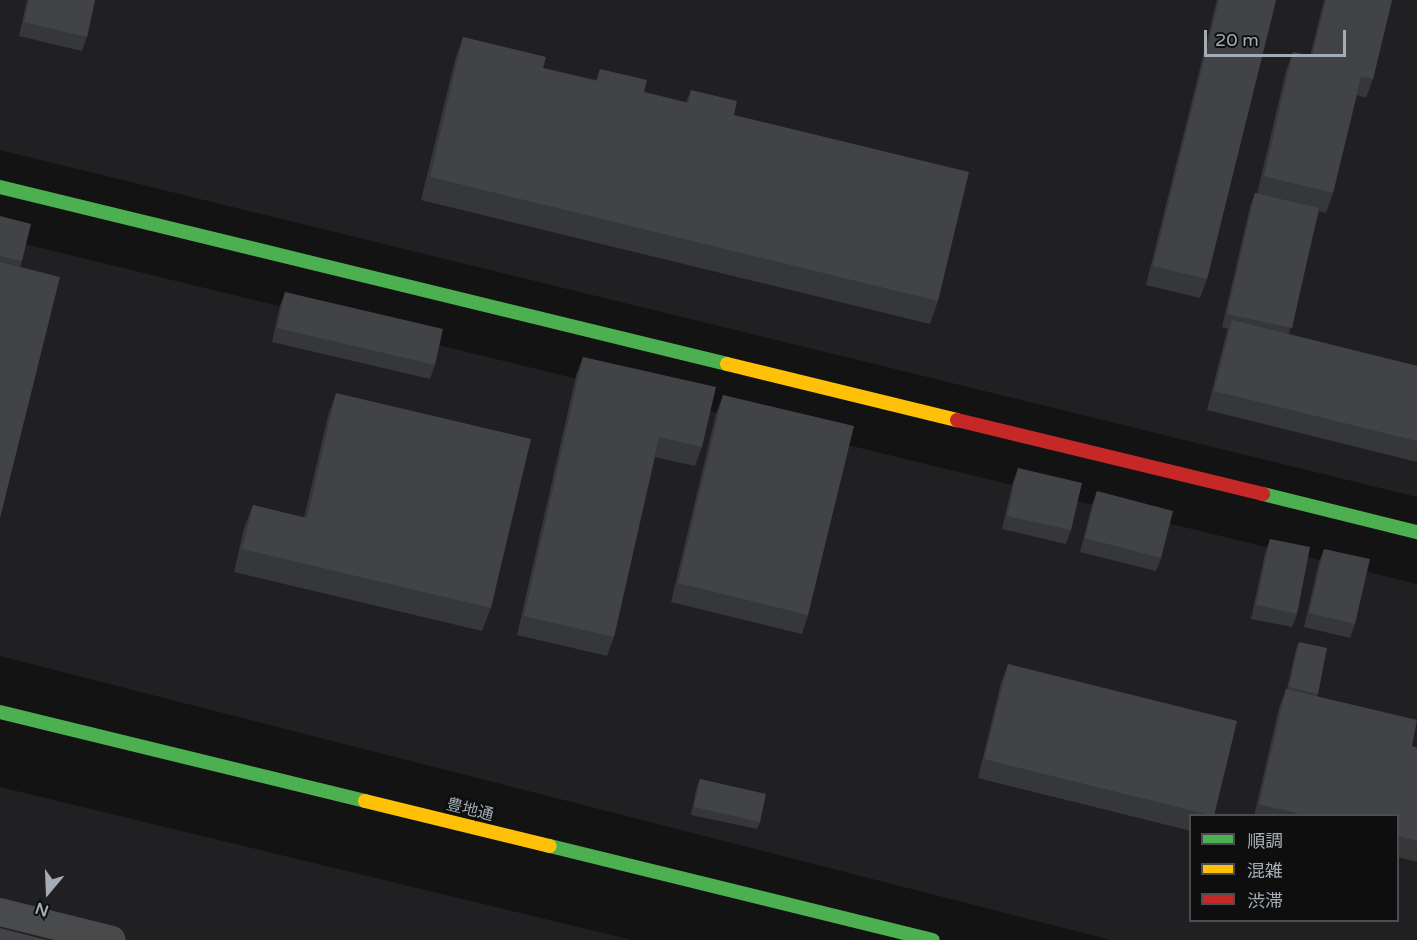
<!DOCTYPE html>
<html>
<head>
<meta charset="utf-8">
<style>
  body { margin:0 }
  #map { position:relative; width:1417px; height:940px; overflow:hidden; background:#131314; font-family:"Varela Round","Noto Sans JP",sans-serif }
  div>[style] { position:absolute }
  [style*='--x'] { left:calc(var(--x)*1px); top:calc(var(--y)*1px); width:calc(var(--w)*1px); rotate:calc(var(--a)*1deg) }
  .built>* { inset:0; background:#202022 }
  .lane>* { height:28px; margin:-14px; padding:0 14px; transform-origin:14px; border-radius:14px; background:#484a4c }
  .fast>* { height:14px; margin:-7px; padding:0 7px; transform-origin:7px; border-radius:7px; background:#4caf50 }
  .slow>* { height:14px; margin:-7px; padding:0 7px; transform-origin:7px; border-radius:7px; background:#ffc107 }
  .jam>* { height:14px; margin:-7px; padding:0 7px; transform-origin:7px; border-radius:7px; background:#c62828 }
  .wall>* { inset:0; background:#363738 }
  .building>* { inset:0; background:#424346 }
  span { translate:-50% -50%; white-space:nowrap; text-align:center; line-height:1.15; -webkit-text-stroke:5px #0e0e0f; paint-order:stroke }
  .street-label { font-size:16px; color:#a4acb5 }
  .legend { position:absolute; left:1189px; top:814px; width:210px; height:108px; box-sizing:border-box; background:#0e0e0f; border:2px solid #4a4d51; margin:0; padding:8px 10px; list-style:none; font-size:18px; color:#a4acb5 }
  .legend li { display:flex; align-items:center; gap:12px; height:30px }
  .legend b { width:30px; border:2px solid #4a4d51 }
  .north { position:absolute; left:18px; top:862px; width:60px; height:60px; -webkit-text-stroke:4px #0e0e0f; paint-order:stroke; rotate:199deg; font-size:16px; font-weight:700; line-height:24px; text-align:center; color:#a4acb5 }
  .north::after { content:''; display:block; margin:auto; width:21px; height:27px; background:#a4acb5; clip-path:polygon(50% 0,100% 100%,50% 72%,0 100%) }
  .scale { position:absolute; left:1204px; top:30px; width:142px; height:27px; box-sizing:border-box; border:3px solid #a4acb5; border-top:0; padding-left:8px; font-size:18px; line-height:21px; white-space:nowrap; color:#a4acb5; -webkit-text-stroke:4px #0e0e0f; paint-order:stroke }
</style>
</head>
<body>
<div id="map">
  <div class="built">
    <i style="clip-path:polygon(0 0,1417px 0,1417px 497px,0 150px)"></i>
    <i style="clip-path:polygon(evenodd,0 238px,1417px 584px,1417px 940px,1111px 940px,0 656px,0 238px,1190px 816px,1398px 816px,1398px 920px,1190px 920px,1190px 816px)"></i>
    <i style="clip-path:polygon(0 787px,632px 940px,0 940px)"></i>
  </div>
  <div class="lane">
    <i style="--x:0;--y:912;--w:115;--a:14"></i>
  </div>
  <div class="fast">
    <i style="--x:0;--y:187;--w:748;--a:13.68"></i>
    <i style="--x:1263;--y:494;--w:159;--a:13.9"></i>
    <i style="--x:0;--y:712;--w:376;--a:13.7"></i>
    <i style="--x:550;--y:846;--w:394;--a:13.8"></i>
  </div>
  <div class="slow">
    <i style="--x:727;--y:364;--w:237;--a:13.7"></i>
    <i style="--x:365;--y:801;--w:190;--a:13.7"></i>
  </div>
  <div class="jam">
    <i style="--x:957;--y:420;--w:315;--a:13.6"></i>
  </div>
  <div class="wall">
    <i style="clip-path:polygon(27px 0,95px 0,87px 37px,82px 51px,19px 36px)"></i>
    <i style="clip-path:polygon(1217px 0,1276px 0,1207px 279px,1200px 298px,1146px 285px)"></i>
    <i style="clip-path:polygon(1324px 0,1392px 0,1373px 79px,1366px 98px,1357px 95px,1333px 193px,1326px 213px,1319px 211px,1289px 334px,1417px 366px,1417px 462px,1207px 410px,1225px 339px,1228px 329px,1222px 327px,1250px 207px,1255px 193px,1257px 194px,1286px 71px,1293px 52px,1310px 56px)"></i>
    <i style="clip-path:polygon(463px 37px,543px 68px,596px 80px,600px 69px,644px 92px,686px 102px,691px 90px,734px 115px,938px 301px,930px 324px,421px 200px,455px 60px)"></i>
    <i style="clip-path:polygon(0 216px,22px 261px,20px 267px,0 518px)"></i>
    <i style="clip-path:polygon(285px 292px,435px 365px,430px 379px,272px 342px,280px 306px)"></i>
    <i style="clip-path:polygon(583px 357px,702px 447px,695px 466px,655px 457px,614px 637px,607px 656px,517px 635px,576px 376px)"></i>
    <i style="clip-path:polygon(336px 393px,491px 608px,482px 631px,234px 572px,244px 528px,253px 505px,304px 518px,328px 416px)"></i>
    <i style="clip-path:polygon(723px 395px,808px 615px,802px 634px,671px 602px,716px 414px)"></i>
    <i style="clip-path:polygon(1018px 468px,1071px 530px,1066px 544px,1002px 529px,1013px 482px)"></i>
    <i style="clip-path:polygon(1097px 491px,1161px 558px,1156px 571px,1080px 552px,1092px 505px)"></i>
    <i style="clip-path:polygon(1270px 539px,1297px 614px,1292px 627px,1251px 619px,1265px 553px)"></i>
    <i style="clip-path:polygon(1324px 549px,1355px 624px,1350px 638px,1304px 627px,1319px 562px)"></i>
    <i style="clip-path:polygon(1299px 642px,1318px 694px,1317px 696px,1412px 746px,1417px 748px,1417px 862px,1398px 857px,1398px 816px,1254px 816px,1279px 708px,1286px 689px,1287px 689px,1296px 649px)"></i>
    <i style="clip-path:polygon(1008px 664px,1214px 816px,1191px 816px,1191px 831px,978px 778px,1001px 683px)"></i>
    <i style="clip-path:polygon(700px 779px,760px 822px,757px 829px,691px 815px,697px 786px)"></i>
  </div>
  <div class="building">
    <i style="clip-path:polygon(29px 0,95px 0,87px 37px,24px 22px)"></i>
    <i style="clip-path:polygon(1219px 0,1276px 0,1207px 279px,1153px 266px)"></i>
    <i style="clip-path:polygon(1326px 0,1392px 0,1373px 79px,1361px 76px,1333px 193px,1264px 176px,1293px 52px,1312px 56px)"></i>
    <i style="clip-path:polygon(463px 37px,546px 57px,543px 68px,597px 81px,600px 69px,647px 80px,644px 92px,688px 103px,691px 90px,737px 101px,734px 115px,969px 172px,938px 301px,430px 177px)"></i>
    <i style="clip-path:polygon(1255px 193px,1319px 208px,1292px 328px,1227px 314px)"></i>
    <i style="clip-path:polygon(0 216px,31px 224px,22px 261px,0 256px)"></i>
    <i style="clip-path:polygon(0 262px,60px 277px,0 518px)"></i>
    <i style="clip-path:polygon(285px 292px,443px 329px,435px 365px,277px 328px)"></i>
    <i style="clip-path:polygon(1232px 320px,1417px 366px,1417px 441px,1214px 391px)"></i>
    <i style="clip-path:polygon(583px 357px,716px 387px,702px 447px,659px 437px,614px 637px,524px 616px)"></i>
    <i style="clip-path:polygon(336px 393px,531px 439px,491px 608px,242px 549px,253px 505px,307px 518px)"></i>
    <i style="clip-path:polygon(723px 395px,854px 426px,808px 615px,678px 583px)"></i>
    <i style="clip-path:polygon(1018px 468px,1082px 483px,1071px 530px,1007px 516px)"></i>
    <i style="clip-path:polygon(1097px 491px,1173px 511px,1161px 558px,1085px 538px)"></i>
    <i style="clip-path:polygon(1270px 539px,1310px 547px,1297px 614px,1256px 605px)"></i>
    <i style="clip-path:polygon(1324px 549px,1370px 559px,1355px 624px,1309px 613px)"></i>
    <i style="clip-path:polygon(1299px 642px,1327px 648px,1318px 694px,1289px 687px)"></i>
    <i style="clip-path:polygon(1008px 664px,1237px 721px,1214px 816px,984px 759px)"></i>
    <i style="clip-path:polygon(1286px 689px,1417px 720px,1412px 746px,1417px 748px,1417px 841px,1398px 836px,1398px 816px,1309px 816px,1259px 804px)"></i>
    <i style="clip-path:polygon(700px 779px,766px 794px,760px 822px,694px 807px)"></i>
    <i style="clip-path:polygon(0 928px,47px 940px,0 940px)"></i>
  </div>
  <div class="street-label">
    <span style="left:470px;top:810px;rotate:14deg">豊地通</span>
  </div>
  <ul class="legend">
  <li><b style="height:8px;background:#4caf50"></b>順調</li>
  <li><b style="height:8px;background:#ffc107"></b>混雑</li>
  <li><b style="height:8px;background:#c62828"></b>渋滞</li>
  </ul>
  <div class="north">N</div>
  <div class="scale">20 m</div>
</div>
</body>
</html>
